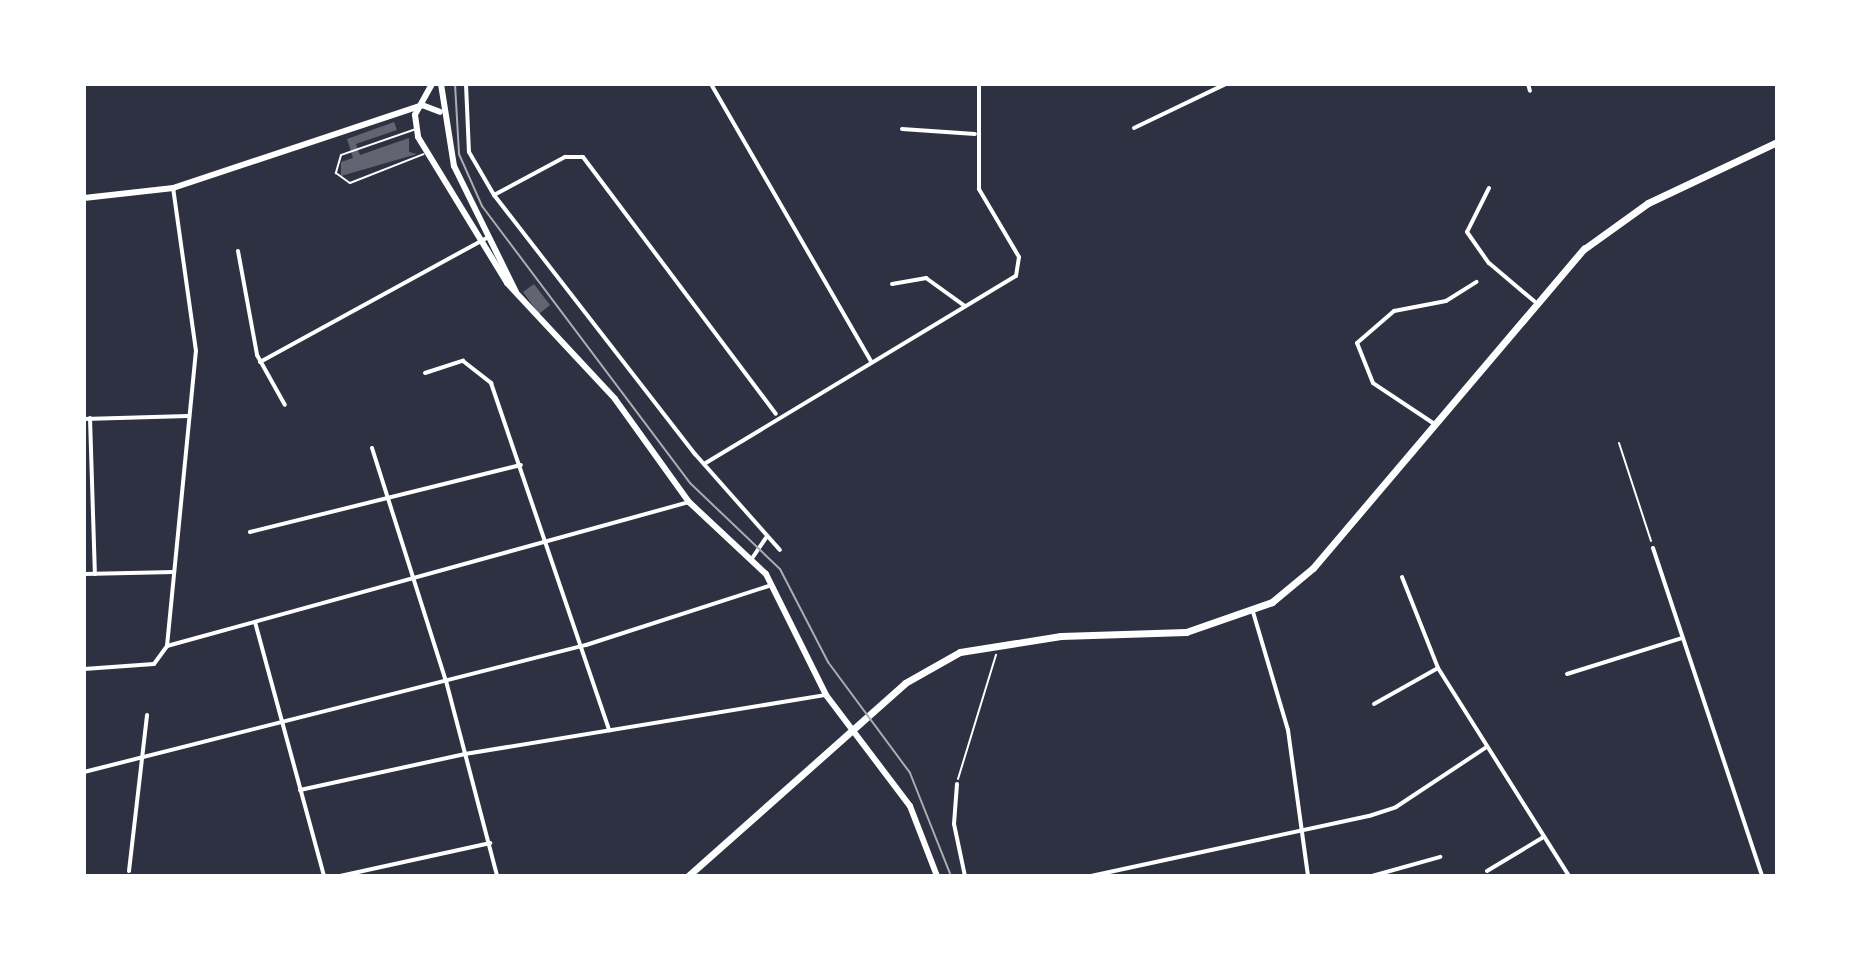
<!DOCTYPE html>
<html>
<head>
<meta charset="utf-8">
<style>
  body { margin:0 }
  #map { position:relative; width:1861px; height:960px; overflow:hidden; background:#2d3142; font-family:"Exo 2",sans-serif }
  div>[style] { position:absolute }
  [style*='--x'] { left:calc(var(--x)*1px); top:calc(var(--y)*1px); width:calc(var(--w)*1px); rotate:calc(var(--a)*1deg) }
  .building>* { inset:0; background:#626471 }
  .path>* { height:2px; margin:-1px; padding:0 1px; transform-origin:1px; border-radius:1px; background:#fff }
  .service>* { height:2px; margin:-1px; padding:0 1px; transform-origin:1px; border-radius:1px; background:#fff }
  .minor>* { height:4px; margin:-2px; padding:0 2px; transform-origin:2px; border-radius:2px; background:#fff }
  .secondary>* { height:6px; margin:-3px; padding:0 3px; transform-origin:3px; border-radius:3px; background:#fff }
  .trunk>* { height:7px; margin:-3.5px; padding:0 3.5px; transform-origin:3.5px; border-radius:3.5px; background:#fff }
  .rail>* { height:2px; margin:-1px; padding:0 1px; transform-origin:1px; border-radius:1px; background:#abadb3 }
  span { translate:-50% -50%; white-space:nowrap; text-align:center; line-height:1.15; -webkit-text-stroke:7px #fff; paint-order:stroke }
  .frame { position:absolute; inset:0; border:86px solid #fff; pointer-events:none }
</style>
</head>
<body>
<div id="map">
  <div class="building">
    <i style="clip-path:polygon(394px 122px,397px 130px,356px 144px,360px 155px,409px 138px,409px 152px,417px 154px,341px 176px,341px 162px,353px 158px,347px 139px)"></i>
    <i style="clip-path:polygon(534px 284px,550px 305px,539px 314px,523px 292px)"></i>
  </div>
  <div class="path">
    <i style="--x:1619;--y:443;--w:103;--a:71.9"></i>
    <i style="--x:958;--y:779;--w:130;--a:-73"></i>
  </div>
  <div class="service">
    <i style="--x:416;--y:129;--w:79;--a:160.9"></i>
    <i style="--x:341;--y:155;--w:19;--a:106"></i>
    <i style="--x:336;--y:173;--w:17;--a:36"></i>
    <i style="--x:350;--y:183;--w:79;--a:-21.4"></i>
  </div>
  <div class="minor">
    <i style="--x:466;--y:84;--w:68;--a:87.5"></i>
    <i style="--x:469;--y:152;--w:50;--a:59.8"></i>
    <i style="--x:494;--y:195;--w:328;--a:52.2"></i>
    <i style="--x:695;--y:454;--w:128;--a:48.5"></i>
    <i style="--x:711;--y:84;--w:320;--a:60"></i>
    <i style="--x:1528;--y:84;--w:7;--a:74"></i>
    <i style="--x:1134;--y:128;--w:102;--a:-25.6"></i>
    <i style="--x:902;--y:129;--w:73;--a:3.9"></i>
    <i style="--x:1489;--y:188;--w:49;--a:116.6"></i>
    <i style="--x:1467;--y:232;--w:38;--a:55"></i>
    <i style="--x:1489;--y:263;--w:59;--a:40.2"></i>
    <i style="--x:494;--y:195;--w:81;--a:-28.2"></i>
    <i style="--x:565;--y:157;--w:18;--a:0"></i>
    <i style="--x:583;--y:157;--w:321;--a:53.1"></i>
    <i style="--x:238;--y:251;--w:106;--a:79.6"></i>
    <i style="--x:257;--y:355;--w:57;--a:60.8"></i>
    <i style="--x:892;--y:284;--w:35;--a:-10"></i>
    <i style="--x:926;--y:278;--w:48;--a:35.7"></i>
    <i style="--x:260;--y:362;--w:260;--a:-28.7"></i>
    <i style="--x:425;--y:373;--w:40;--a:-18"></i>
    <i style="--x:463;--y:361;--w:36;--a:38"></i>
    <i style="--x:491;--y:383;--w:367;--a:71.2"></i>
    <i style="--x:90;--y:418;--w:156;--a:88.2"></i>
    <i style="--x:84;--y:419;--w:104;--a:-1.7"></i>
    <i style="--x:1433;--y:423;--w:72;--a:-146.3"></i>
    <i style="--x:1373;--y:383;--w:43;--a:-111.8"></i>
    <i style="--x:1357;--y:343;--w:49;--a:-40.9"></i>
    <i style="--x:1394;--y:311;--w:53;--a:-10.9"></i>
    <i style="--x:1446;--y:301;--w:36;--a:-32"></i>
    <i style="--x:372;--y:448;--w:244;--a:72.4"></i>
    <i style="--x:446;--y:681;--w:202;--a:75.3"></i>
    <i style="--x:704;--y:464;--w:364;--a:-31.1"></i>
    <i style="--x:1016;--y:276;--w:19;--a:-81"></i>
    <i style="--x:1019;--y:257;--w:79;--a:-120.5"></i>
    <i style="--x:979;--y:189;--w:105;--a:-90"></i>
    <i style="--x:250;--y:532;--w:279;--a:-13.9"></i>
    <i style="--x:1653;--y:548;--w:346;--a:71.6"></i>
    <i style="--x:753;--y:557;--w:25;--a:-56"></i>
    <i style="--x:84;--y:574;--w:90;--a:-1.3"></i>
    <i style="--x:1402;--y:577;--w:98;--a:68.4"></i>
    <i style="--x:1438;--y:668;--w:246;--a:57.8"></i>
    <i style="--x:1253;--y:612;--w:123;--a:73.5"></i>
    <i style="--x:1288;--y:730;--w:147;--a:82.2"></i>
    <i style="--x:255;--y:622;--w:263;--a:74.8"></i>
    <i style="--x:167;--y:646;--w:541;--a:-15.42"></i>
    <i style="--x:84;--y:669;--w:70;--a:-4.1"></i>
    <i style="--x:154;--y:664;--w:22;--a:-54"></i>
    <i style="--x:167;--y:646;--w:296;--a:-84.4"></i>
    <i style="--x:196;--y:351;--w:165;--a:-98"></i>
    <i style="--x:1567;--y:674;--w:121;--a:-17.4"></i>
    <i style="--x:1374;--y:704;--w:73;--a:-29.4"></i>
    <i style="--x:84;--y:772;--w:518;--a:-14.2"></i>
    <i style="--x:586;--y:645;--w:195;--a:-17.9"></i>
    <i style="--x:957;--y:784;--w:40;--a:94.3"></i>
    <i style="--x:954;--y:824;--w:53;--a:78.1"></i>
    <i style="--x:300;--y:790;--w:169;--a:-12.3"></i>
    <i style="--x:465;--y:754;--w:366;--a:-9.3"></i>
    <i style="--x:129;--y:871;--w:157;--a:-83.4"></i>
    <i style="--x:1487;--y:871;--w:64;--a:-31"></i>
    <i style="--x:340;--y:876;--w:154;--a:-12.4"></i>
    <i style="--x:1091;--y:876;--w:284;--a:-12.2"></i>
    <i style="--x:1369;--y:816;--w:28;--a:-18"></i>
    <i style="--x:1396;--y:807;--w:107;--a:-33.5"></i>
    <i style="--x:1372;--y:876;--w:71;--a:-15.6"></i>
  </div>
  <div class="secondary">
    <i style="--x:432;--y:84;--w:35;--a:119"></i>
    <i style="--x:415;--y:115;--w:22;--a:82"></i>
    <i style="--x:418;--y:137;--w:171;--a:58.6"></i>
    <i style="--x:507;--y:283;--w:158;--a:47"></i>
    <i style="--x:615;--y:399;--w:127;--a:54.3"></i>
    <i style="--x:689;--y:502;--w:105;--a:43.1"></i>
    <i style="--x:766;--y:574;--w:135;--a:63.6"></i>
    <i style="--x:826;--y:695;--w:139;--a:52.9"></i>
    <i style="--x:910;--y:806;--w:75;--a:68.9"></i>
    <i style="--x:441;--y:84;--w:83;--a:81"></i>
    <i style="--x:454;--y:166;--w:140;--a:63.8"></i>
    <i style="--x:84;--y:198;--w:90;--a:-6.4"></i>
    <i style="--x:173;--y:188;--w:262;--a:-18.4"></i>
    <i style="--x:422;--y:105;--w:19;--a:21"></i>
  </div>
  <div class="trunk">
    <i style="--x:688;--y:876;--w:290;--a:-41.6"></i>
    <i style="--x:905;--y:683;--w:63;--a:-29.4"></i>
    <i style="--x:960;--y:652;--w:102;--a:-9"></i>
    <i style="--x:1061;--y:636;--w:125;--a:-1.8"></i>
    <i style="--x:1186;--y:632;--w:91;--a:-19.2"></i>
    <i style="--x:1272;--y:602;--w:53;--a:-39.7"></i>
    <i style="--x:1313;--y:568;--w:419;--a:-49.7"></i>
    <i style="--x:1584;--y:249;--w:79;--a:-35.7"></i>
    <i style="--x:1648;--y:203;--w:143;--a:-25.3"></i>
  </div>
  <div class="rail">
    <i style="--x:455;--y:84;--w:70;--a:86.7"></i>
    <i style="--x:459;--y:154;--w:57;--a:66.1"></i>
    <i style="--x:482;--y:206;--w:346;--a:53.1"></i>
    <i style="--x:690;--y:483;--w:124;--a:43.7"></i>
    <i style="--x:780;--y:569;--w:105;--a:62.7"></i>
    <i style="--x:828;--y:662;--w:138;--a:53.5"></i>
    <i style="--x:910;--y:773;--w:111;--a:68.3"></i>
  </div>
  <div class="frame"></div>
</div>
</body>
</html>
